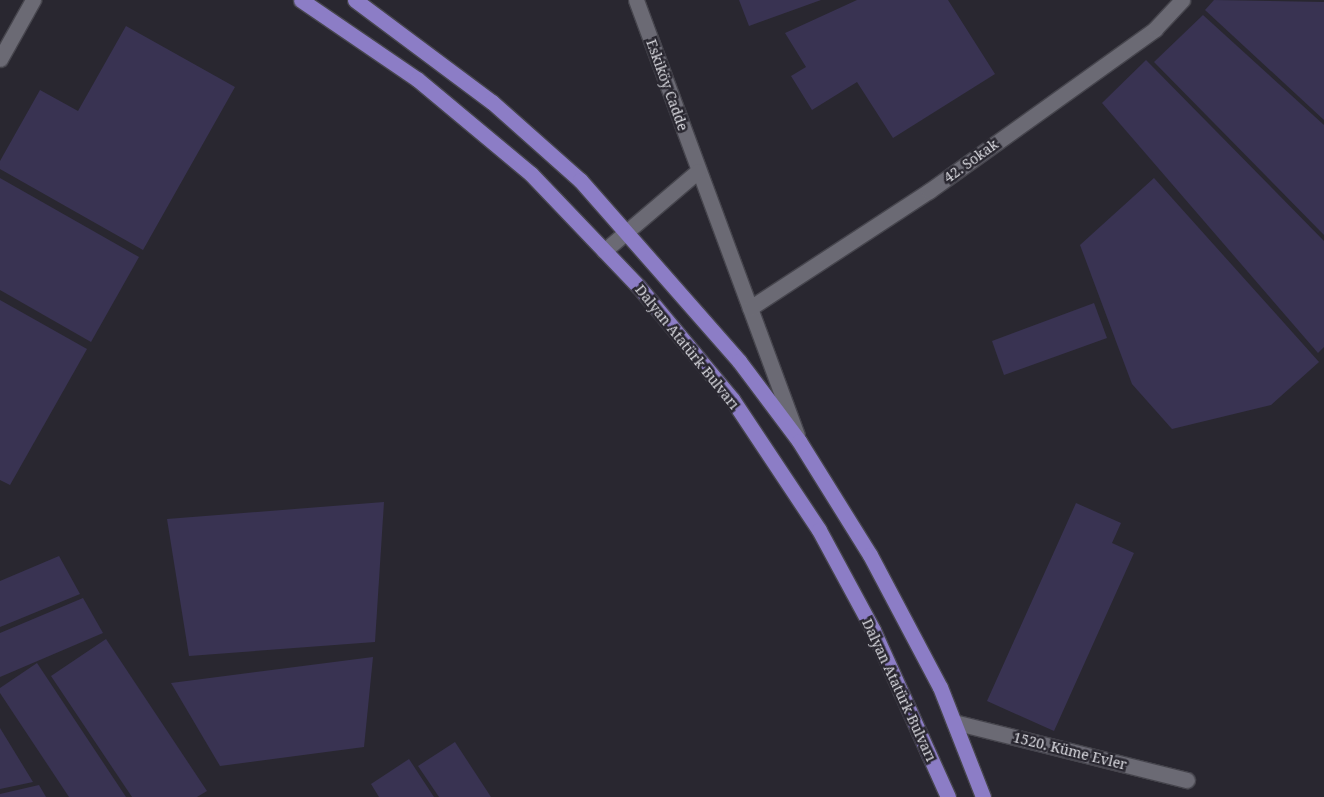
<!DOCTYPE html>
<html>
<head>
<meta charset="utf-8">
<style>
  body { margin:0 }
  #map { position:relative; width:1324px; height:797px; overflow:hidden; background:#292730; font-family:"Noto Serif",serif }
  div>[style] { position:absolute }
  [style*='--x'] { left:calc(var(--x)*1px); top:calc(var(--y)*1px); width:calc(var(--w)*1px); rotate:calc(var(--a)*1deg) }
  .building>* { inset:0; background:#393352 }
  .roads { filter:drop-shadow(1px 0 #46454d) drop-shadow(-1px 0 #46454d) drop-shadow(0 1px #46454d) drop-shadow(0 -1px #46454d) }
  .minor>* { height:15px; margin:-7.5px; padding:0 7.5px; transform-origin:7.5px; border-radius:7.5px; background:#6b6a74 }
  .major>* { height:15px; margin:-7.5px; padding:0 7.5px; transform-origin:7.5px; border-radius:7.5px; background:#8c7dc6 }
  span { translate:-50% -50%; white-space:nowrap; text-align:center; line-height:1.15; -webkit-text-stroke:5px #292730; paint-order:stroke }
  .street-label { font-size:14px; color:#dddde3 }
</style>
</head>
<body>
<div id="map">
  <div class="building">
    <i style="clip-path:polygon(739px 0,821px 0,749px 26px)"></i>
    <i style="clip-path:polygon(857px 0,948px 0,995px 74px,893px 138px,857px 82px,812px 110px,791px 76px,806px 67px,785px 33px)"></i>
    <i style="clip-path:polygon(1214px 0,1324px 2px,1324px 120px,1205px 10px)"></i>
    <i style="clip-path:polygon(1203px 15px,1324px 125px,1324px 235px,1154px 62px)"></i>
    <i style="clip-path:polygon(126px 26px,235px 87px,143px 250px,0 169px,0 161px,40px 90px,78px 111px)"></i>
    <i style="clip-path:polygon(1146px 60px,1324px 241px,1324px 347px,1318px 353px,1102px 103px)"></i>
    <i style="clip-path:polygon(0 178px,139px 257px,91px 342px,0 290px)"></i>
    <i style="clip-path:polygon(1154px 178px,1319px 362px,1271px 405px,1172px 429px,1132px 384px,1080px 245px)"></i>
    <i style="clip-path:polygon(0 300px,87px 349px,10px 485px,0 480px)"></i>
    <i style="clip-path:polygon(1094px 303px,1107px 338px,1004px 375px,992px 341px)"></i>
    <i style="clip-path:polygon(384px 502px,375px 642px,189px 656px,167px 519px)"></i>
    <i style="clip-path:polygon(1076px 503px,1121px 523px,1112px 543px,1134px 553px,1054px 731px,987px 701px)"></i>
    <i style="clip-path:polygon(59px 556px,80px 594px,0 627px,0 581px)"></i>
    <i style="clip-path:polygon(83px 598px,103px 633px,0 677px,0 633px)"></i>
    <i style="clip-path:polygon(106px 639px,207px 791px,197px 797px,132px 797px,51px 676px)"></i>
    <i style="clip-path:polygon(373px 657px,364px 747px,220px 766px,171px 683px)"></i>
    <i style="clip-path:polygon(37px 663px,126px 797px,69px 797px,0 693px,0 688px)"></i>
    <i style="clip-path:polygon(0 728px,33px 782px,0 789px)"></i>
    <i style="clip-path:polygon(455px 742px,491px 797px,439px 797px,418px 766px)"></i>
    <i style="clip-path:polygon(409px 759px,434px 797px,379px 797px,371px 784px)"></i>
    <i style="clip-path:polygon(39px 785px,46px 797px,0 797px,0 794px)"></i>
  </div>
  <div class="roads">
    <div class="minor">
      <i style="--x:636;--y:0;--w:464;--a:69.7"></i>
      <i style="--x:0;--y:59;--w:68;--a:-60.8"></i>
      <i style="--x:604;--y:251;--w:123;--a:-40.4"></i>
      <i style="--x:750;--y:308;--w:214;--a:-33.2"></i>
      <i style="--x:929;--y:191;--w:278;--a:-35.6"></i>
      <i style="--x:1155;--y:29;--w:40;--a:-47"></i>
      <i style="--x:954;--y:722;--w:240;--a:14"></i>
    </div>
    <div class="major">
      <i style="--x:301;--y:0;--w:140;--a:34.3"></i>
      <i style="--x:417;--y:79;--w:148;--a:39.8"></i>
      <i style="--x:531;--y:174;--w:156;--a:46.3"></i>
      <i style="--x:639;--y:287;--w:146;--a:50.3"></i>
      <i style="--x:732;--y:399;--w:157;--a:56.4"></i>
      <i style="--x:819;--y:530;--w:114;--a:61.6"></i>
      <i style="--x:873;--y:630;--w:183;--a:65.8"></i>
      <i style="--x:355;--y:0;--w:171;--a:36.7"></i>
      <i style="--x:492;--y:102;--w:118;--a:41.6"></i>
      <i style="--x:580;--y:180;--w:241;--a:48.7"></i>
      <i style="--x:739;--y:361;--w:100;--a:53.1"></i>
      <i style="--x:799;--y:441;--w:134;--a:58.1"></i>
      <i style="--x:870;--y:555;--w:149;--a:62.1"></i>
      <i style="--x:940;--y:687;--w:118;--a:68.6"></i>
    </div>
  </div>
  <div class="street-label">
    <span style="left:667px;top:85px;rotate:70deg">Eskiköy Cadde</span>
    <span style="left:971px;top:161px;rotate:-36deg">42. Sokak</span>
    <span style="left:687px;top:347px;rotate:51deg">Dalyan Atatürk Bulvarı</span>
    <span style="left:899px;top:690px;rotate:65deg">Dalyan Atatürk Bulvarı</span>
    <span style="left:1070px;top:751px;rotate:14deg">1520. Küme Evler</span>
  </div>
</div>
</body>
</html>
